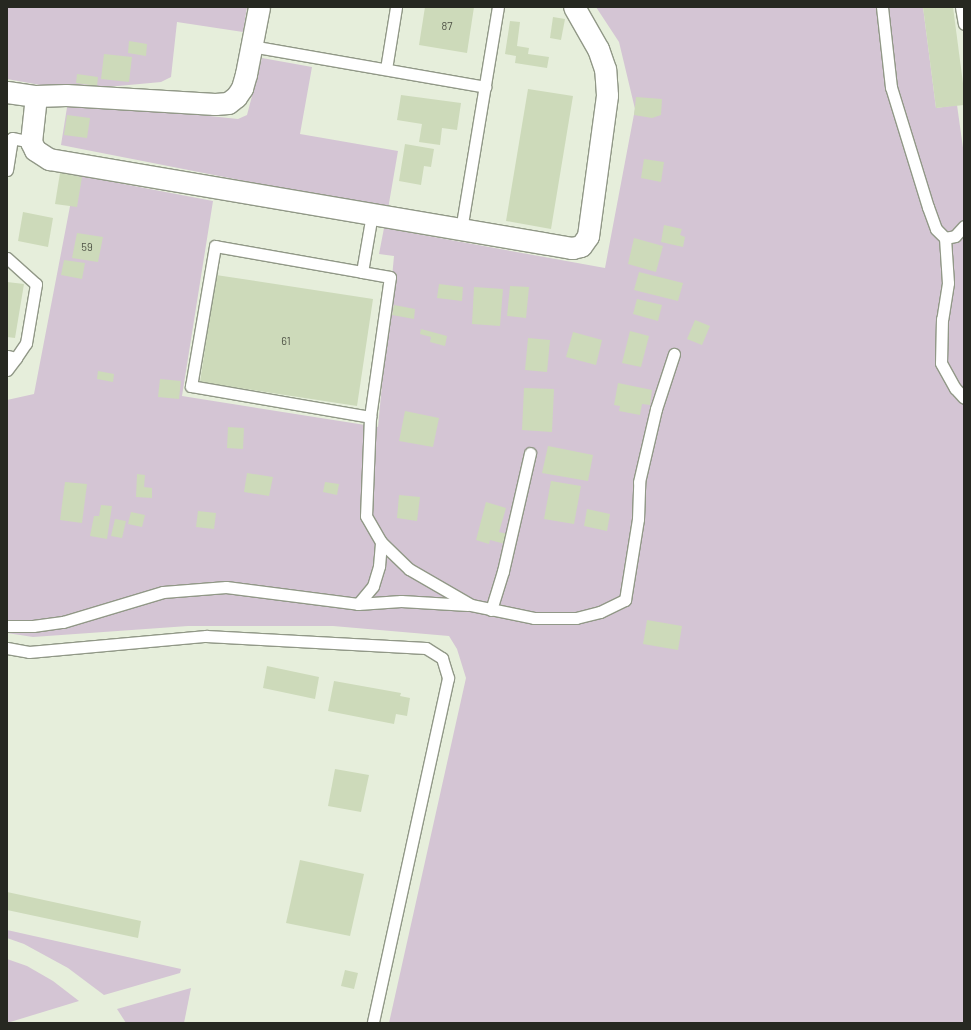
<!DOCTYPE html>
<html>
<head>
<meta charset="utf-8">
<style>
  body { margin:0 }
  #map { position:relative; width:971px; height:1030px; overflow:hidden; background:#e6eedb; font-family:Barlow,sans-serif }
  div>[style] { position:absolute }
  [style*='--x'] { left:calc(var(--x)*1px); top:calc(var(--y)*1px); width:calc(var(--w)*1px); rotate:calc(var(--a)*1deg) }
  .green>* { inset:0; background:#d4c5d4 }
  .building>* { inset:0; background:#cddaba }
  .roads { filter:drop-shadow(1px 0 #919887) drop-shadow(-1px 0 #919887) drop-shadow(0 1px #919887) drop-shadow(0 -1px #919887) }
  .lane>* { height:11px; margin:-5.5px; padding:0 5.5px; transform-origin:5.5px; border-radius:5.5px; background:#fff }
  .street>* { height:21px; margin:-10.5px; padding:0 10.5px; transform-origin:10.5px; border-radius:10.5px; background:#fff }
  span { translate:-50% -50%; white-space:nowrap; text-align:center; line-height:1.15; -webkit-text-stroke:3px #e6eedb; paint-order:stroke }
  .number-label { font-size:11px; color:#505447 }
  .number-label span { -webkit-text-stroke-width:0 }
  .frame { position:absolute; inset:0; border:8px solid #262821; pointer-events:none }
</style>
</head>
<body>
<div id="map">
  <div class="green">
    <i style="clip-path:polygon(7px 7px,247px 7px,243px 32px,177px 22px,171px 77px,161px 82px,118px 86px,46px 86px,7px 79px)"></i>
    <i style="clip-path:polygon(596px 7px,923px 7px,936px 108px,957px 105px,964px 155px,964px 1023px,389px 1023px,466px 678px,457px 649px,449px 636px,333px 626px,188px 626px,33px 637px,7px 633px,7px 400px,34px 394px,76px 175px,213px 201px,182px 396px,378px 427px,394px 256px,379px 254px,384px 228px,605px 268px,635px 109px,619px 42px)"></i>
    <i style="clip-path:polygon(262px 58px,312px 67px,300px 134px,398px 151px,388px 209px,61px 145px,68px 101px,238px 119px,247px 115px)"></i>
    <i style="clip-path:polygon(7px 930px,181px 969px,180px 973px,104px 995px,68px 968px,24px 944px,7px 938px)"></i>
    <i style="clip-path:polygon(7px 959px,27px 966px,53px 981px,79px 1001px,7px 1023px)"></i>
    <i style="clip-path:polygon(191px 988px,184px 1023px,126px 1023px,117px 1009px)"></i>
  </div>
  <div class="building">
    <i style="clip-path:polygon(425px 7px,474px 7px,467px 53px,419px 45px)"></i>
    <i style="clip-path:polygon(923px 7px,953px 7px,964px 91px,964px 105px,936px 108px)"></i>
    <i style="clip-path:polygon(553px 17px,565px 19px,561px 40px,550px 38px)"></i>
    <i style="clip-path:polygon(510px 21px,520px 22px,517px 46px,529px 48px,528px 54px,549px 57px,547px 68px,515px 63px,516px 56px,505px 54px)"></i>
    <i style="clip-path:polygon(129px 41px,147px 44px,146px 56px,128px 53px)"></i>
    <i style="clip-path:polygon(104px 54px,132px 57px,129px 82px,101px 79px)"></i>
    <i style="clip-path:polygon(77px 74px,98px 77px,97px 86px,76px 83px)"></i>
    <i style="clip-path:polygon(528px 89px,573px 96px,551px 229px,506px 221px)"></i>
    <i style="clip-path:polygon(401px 95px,461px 103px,457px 130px,442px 128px,440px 145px,419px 142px,422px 124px,397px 120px)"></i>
    <i style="clip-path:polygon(636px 97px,662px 99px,661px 115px,652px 118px,634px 115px)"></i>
    <i style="clip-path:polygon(67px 115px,90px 118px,87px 138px,64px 135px)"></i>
    <i style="clip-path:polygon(405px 144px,434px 149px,431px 167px,424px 166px,421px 185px,399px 181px)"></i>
    <i style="clip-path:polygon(644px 159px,664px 162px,661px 182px,641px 178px)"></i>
    <i style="clip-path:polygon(60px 173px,82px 177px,77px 207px,55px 204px)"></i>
    <i style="clip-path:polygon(23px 212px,53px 218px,48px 247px,18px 241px)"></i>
    <i style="clip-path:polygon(664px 225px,682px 229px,680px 235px,685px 237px,683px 247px,661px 242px)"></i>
    <i style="clip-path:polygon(77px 233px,103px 237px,98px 262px,72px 258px)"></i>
    <i style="clip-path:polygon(634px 238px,663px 246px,656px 272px,628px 264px)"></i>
    <i style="clip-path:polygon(64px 260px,85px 263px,82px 279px,61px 275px)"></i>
    <i style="clip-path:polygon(639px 272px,683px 283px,678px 301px,634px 290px)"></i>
    <i style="clip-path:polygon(216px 275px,373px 299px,357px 406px,200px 382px)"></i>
    <i style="clip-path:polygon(7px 282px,24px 284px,15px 338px,7px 337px)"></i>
    <i style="clip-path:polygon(439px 284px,463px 287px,462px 301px,437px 298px)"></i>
    <i style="clip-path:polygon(510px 286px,529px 287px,526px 318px,507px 316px)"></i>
    <i style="clip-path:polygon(474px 287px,503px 289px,500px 326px,472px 324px)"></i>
    <i style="clip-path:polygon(637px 299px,662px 305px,658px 321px,633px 314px)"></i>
    <i style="clip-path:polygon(394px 305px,415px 309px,414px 319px,392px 315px)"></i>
    <i style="clip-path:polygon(695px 320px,710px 326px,702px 345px,687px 339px)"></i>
    <i style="clip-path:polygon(421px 329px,447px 336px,445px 346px,430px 342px,431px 337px,420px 334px)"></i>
    <i style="clip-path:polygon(630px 331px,649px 336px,641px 367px,622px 363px)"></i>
    <i style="clip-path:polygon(573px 332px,602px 340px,596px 365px,566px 357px)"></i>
    <i style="clip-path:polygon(528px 338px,550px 340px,547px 372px,525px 370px)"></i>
    <i style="clip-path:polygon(98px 371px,114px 374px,113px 382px,97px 379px)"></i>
    <i style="clip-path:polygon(160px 379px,181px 381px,179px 399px,158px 397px)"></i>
    <i style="clip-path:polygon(618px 383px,652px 390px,650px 405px,642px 404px,640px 415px,619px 411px,620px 406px,614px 405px)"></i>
    <i style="clip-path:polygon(524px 388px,554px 389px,552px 432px,522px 430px)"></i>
    <i style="clip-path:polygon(405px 411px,439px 418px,433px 447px,399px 441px)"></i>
    <i style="clip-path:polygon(228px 427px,244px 428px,243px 449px,227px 448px)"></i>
    <i style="clip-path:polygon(548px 446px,593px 455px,588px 481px,542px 473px)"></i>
    <i style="clip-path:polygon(247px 473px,273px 477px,269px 496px,244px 492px)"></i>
    <i style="clip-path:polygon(137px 474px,145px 475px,144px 487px,152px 488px,152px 498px,136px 497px)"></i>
    <i style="clip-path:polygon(551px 481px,581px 486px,574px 524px,544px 519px)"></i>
    <i style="clip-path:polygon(65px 482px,87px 484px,82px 523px,60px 520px)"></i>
    <i style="clip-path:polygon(325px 482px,339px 484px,337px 495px,323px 492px)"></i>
    <i style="clip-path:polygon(399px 495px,420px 497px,417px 521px,397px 518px)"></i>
    <i style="clip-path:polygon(486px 502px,506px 508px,499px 532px,507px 534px,505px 544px,490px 540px,489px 544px,476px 540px)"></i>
    <i style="clip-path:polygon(101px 505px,112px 506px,107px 539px,90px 536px,94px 516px,99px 516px)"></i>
    <i style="clip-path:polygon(587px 509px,610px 514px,607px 531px,584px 526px)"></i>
    <i style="clip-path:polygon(198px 511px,216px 513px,214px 529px,196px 527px)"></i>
    <i style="clip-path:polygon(131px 512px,145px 515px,142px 527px,128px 524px)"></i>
    <i style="clip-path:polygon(115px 519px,126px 521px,122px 538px,111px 536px)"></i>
    <i style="clip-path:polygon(647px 620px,682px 626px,678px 650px,643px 644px)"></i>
    <i style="clip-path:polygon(267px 666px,319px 677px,315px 699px,263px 688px)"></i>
    <i style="clip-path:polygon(334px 681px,401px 693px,400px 696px,410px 698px,407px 716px,396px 714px,394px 724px,328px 711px)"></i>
    <i style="clip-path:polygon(335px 769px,369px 775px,361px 812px,328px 806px)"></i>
    <i style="clip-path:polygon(300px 860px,364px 874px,350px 936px,286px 923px)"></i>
    <i style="clip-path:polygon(7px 892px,141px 921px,138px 938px,7px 910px)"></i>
    <i style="clip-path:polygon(345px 970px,358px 973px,354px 989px,341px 986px)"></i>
  </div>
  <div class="roads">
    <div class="lane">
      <i style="--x:882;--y:7;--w:81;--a:83.6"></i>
      <i style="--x:891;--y:87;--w:126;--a:72.9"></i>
      <i style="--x:928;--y:207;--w:23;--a:70"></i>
      <i style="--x:936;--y:229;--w:13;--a:45"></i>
      <i style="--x:945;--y:238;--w:10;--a:-11"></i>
      <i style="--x:955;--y:236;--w:13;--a:-48"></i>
      <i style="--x:961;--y:7;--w:17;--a:80"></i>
      <i style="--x:251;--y:46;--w:238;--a:9.9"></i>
      <i style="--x:386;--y:69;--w:63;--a:-80.8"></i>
      <i style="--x:7;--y:170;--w:32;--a:-81"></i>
      <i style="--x:12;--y:138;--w:19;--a:12"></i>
      <i style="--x:461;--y:230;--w:226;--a:-80.6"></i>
      <i style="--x:945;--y:238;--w:45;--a:86.2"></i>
      <i style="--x:948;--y:283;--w:36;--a:99"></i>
      <i style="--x:942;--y:319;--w:44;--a:91.3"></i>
      <i style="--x:941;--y:363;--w:29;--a:61"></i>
      <i style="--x:955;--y:388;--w:13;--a:48"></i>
      <i style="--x:7;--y:258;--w:39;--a:42"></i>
      <i style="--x:36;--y:284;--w:60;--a:99.6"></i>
      <i style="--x:26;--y:343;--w:18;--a:124"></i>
      <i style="--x:16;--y:358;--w:9;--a:-167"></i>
      <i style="--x:362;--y:272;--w:149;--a:-170"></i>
      <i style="--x:215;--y:246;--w:142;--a:99.7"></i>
      <i style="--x:191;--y:386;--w:182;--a:9.8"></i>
      <i style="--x:370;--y:417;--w:141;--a:-81.9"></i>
      <i style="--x:390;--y:277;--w:28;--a:-170"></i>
      <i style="--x:362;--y:272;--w:59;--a:-80.2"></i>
      <i style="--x:7;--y:370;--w:15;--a:-53"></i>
      <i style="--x:370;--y:417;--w:99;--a:92.3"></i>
      <i style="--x:366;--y:516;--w:30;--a:60"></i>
      <i style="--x:381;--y:542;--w:39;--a:44"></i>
      <i style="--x:409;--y:569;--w:72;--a:30.1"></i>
      <i style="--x:471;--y:605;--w:64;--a:11.7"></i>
      <i style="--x:534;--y:618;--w:42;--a:0"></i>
      <i style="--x:576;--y:618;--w:25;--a:-14"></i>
      <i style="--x:600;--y:612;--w:28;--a:-26"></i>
      <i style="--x:625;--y:600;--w:82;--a:-80.9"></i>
      <i style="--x:638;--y:519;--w:37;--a:-88"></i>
      <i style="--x:639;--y:482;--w:75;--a:-76.9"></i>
      <i style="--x:656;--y:409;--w:58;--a:-71.9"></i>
      <i style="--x:358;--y:604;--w:23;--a:-50"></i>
      <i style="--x:373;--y:586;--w:21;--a:-73"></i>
      <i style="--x:379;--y:566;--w:24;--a:-85"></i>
      <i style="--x:491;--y:610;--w:41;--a:-72.9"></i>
      <i style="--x:503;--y:571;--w:121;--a:-77.1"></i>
      <i style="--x:7;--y:626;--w:26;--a:0"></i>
      <i style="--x:33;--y:626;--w:30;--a:-8"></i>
      <i style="--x:63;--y:622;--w:104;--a:-16.7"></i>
      <i style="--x:163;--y:592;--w:63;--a:-4.5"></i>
      <i style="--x:226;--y:587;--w:133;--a:7.3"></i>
      <i style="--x:358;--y:604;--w:43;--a:-4"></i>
      <i style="--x:401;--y:601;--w:67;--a:3.4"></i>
      <i style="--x:7;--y:648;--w:22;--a:10"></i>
      <i style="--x:29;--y:652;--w:178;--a:-5.2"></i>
      <i style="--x:206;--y:636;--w:220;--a:3.1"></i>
      <i style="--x:426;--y:648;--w:19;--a:32"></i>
      <i style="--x:442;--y:658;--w:21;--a:73"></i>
      <i style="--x:448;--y:678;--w:353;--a:102.3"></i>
    </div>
    <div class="street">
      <i style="--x:7;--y:92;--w:29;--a:8"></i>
      <i style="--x:36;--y:96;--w:30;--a:-2"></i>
      <i style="--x:66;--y:95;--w:149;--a:3.5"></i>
      <i style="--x:215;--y:104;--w:13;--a:-4"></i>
      <i style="--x:228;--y:103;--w:10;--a:-37"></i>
      <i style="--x:236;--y:97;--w:11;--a:-56"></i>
      <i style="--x:242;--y:88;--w:15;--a:-74"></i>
      <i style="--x:246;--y:74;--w:68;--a:-79"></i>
      <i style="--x:36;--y:96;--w:46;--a:96.2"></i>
      <i style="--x:31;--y:142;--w:9;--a:63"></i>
      <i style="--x:35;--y:150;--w:17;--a:33"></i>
      <i style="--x:49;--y:159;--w:531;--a:9.66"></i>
      <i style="--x:572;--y:248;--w:9;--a:-13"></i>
      <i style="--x:581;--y:246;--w:12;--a:-55"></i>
      <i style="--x:588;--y:236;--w:142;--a:-82.3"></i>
      <i style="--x:607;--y:95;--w:26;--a:-94"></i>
      <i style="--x:605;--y:69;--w:21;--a:-109"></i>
      <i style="--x:598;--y:49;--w:48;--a:-119.7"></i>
    </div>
  </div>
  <div class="number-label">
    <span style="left:447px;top:26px">87</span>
    <span style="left:87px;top:247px">59</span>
    <span style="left:286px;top:341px">61</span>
  </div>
  <div class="frame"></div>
</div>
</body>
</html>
